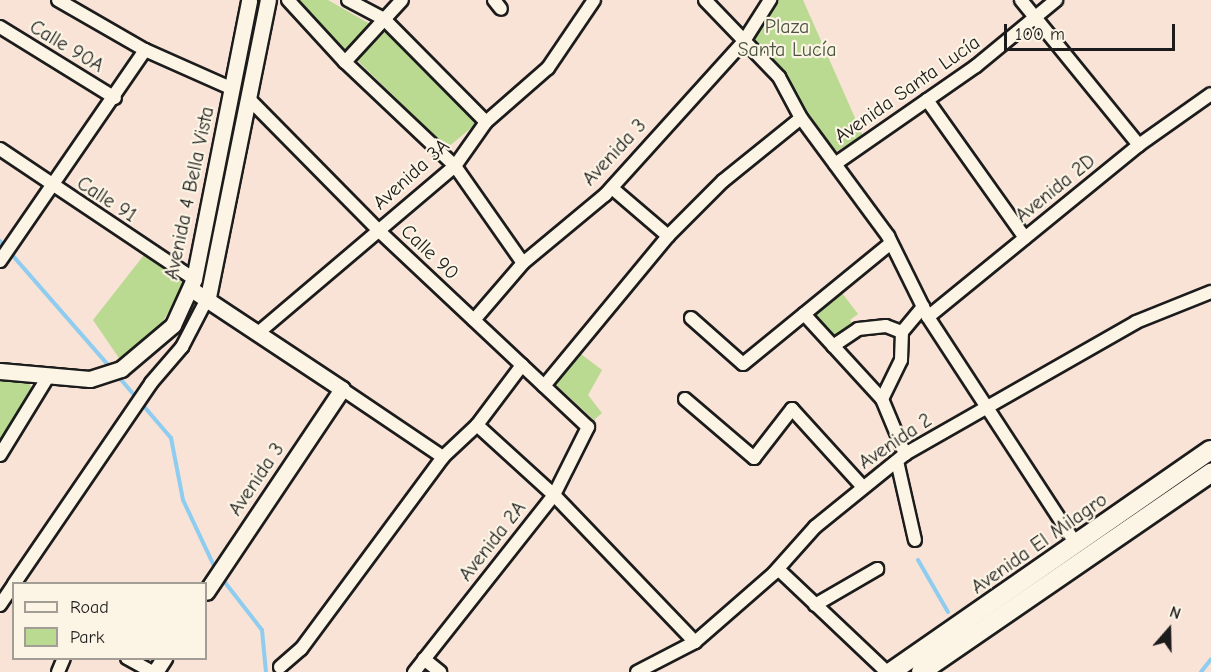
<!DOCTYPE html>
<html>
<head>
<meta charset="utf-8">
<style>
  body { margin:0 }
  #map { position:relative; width:1211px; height:672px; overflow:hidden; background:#f9e2d6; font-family:"Comic Neue",sans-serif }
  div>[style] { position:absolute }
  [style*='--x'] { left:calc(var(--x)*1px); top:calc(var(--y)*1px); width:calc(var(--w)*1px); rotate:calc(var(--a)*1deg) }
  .green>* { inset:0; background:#bad991 }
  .stream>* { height:4px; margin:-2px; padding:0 2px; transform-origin:2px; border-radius:2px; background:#8ecdef }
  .roads { filter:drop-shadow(2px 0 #1c1c1c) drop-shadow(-2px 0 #1c1c1c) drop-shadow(0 2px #1c1c1c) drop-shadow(0 -2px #1c1c1c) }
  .minor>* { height:12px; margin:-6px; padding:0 6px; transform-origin:6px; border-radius:6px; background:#fcf5e5 }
  .tertiary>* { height:15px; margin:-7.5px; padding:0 7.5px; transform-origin:7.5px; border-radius:7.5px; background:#fcf5e5 }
  .secondary>* { height:18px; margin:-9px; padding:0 9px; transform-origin:9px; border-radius:9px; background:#fcf5e5 }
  span { translate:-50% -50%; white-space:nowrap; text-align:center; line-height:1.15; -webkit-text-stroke:4.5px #fcf5e5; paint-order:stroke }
  .park-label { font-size:20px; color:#4b553f }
  .street-label { font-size:20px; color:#1c1c1c }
  .legend { position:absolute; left:12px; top:582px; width:195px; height:78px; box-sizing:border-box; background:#fcf5e5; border:2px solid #a29e95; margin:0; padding:8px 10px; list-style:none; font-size:18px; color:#1c1c1c }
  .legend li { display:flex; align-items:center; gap:12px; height:30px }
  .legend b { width:30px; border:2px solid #a29e95 }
  .north { position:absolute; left:1139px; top:600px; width:60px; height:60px; -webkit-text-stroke:4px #fcf5e5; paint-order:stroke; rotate:20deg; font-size:16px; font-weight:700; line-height:24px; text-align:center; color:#1c1c1c }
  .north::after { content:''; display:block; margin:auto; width:21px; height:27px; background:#1c1c1c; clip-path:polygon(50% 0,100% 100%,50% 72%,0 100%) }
  .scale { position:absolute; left:1004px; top:24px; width:171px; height:27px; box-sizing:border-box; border:3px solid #1c1c1c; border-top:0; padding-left:8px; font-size:18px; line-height:21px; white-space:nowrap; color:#1c1c1c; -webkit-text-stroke:4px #fcf5e5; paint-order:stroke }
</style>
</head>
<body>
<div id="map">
  <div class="green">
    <i style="clip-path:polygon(298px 0,328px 0,370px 24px,345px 49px)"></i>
    <i style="clip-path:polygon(776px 0,803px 0,863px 136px,835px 152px,785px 79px,748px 43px)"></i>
    <i style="clip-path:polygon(386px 31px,477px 123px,447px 148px,357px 60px)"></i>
    <i style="clip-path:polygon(144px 255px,185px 284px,160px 326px,121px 361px,93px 320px)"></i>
    <i style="clip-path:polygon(842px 293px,858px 314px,850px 320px,854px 325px,832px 339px,811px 314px)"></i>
    <i style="clip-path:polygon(581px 354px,602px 370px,588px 395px,602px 413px,594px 420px,555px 384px)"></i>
    <i style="clip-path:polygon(0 375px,29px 382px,33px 391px,0 447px)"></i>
  </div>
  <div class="stream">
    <i style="--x:0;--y:241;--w:167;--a:48.9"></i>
    <i style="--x:117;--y:375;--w:83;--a:49.4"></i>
    <i style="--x:171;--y:438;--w:63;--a:79"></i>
    <i style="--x:183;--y:500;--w:77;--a:64.8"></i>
    <i style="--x:918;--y:560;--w:60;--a:60"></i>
    <i style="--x:220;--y:576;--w:68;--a:52.1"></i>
    <i style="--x:262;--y:630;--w:42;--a:84.6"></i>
    <i style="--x:1201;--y:672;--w:16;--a:-52"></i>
  </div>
  <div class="roads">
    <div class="minor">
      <i style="--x:58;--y:0;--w:100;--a:29.9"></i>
      <i style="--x:145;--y:50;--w:96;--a:23.9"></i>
      <i style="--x:288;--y:0;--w:84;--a:47.4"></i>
      <i style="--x:345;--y:62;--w:151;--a:43.4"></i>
      <i style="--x:455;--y:166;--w:118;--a:55"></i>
      <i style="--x:348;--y:0;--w:41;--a:27.8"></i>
      <i style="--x:384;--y:19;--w:145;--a:45.3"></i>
      <i style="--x:494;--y:0;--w:11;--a:52"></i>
      <i style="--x:705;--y:0;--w:107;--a:46.1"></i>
      <i style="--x:779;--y:77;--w:47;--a:61.8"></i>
      <i style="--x:801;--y:118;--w:147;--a:53.6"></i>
      <i style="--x:888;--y:236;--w:90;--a:63.7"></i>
      <i style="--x:928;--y:317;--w:271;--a:56.9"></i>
      <i style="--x:1021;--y:0;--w:187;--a:50.9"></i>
      <i style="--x:0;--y:27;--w:135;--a:31.7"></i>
      <i style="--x:345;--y:62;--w:84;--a:-47.4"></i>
      <i style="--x:927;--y:100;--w:169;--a:54.6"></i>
      <i style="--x:251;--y:101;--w:181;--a:45.4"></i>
      <i style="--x:378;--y:230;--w:288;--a:43.2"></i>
      <i style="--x:588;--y:427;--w:76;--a:116.6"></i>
      <i style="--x:554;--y:495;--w:226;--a:128.3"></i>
      <i style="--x:0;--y:149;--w:234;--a:33.8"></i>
      <i style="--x:835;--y:164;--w:172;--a:-34.8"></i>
      <i style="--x:976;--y:66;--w:104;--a:-39.5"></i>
      <i style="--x:612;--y:188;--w:74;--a:40.6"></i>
      <i style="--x:0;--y:261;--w:256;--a:-55.5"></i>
      <i style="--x:804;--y:314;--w:115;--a:47.5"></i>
      <i style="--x:882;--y:399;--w:60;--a:67.3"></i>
      <i style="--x:928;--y:317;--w:272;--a:-39.2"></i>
      <i style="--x:1139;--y:145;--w:88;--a:-35.3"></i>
      <i style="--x:691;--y:318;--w:69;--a:41.5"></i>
      <i style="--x:743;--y:364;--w:191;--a:-39.3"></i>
      <i style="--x:474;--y:320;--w:75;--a:-49.3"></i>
      <i style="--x:523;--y:263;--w:107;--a:-39.7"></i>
      <i style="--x:605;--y:195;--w:207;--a:-47.9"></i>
      <i style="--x:744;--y:41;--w:49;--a:-57.6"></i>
      <i style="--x:258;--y:333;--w:258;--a:-40.3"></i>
      <i style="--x:455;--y:166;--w:54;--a:-54.8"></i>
      <i style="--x:486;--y:122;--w:82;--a:-41.1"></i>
      <i style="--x:548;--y:68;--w:82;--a:-55.9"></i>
      <i style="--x:833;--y:346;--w:30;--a:-34"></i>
      <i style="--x:858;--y:329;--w:28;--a:-6"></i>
      <i style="--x:886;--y:326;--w:17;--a:21"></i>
      <i style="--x:544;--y:386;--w:195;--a:-50.4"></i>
      <i style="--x:668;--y:236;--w:78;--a:-45"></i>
      <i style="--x:723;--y:181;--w:100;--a:-38.9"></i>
      <i style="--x:342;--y:389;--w:122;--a:34"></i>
      <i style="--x:685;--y:399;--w:91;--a:40.5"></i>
      <i style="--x:754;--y:458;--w:62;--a:-52.2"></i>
      <i style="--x:792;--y:409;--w:104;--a:47.7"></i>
      <i style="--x:882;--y:399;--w:43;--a:-64"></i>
      <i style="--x:901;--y:360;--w:28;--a:-88"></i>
      <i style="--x:902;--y:332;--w:33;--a:-50"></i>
      <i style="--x:477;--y:425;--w:104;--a:42.3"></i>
      <i style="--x:554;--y:495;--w:204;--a:46.2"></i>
      <i style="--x:0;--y:455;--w:94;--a:-58.5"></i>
      <i style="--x:897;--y:461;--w:81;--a:77.2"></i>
      <i style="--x:778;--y:569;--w:150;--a:43.4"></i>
      <i style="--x:14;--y:584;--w:243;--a:-55.7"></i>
      <i style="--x:151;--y:383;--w:48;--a:-49.3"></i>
      <i style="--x:182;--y:347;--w:56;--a:-62.5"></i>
      <i style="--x:0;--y:605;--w:25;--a:-56"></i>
      <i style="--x:815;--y:605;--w:72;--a:-30.1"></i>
      <i style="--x:127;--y:658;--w:29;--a:29"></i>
      <i style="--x:424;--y:659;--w:21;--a:39"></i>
      <i style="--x:280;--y:667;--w:28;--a:-41"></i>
      <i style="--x:301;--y:649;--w:239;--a:-53.5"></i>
      <i style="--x:443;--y:457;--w:47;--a:-43.3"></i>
      <i style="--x:477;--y:425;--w:75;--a:-53.1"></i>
      <i style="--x:58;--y:672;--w:15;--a:-67"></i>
      <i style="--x:637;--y:672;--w:65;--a:-27.3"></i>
      <i style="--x:695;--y:642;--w:105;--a:-41.1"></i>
      <i style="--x:774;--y:573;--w:62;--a:-48.3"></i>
      <i style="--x:815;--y:527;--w:116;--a:-39"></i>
      <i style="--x:905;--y:454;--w:266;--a:-29.7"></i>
      <i style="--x:1136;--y:322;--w:81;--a:-21.8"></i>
    </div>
    <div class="tertiary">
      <i style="--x:191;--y:289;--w:181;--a:33.5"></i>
      <i style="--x:342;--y:389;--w:244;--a:123.8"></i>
      <i style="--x:208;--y:297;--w:303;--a:-78.6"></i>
      <i style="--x:0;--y:371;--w:90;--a:5.1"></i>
      <i style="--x:90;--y:379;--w:33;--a:-18"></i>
      <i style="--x:121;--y:369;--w:68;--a:-40.2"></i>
      <i style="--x:173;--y:325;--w:51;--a:-65.5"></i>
      <i style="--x:194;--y:279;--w:284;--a:-78.8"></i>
      <i style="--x:155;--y:672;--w:17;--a:-57"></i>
    </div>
    <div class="secondary">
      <i style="--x:891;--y:672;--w:389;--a:-34.8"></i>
      <i style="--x:921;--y:672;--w:352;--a:-34.5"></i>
    </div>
  </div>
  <div class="park-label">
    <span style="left:787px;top:38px">Plaza<br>Santa Lucía</span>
  </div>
  <div class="street-label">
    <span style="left:67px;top:46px;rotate:31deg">Calle 90A</span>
    <span style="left:907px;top:89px;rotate:-35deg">Avenida Santa Lucía</span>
    <span style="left:614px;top:152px;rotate:-47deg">Avenida 3</span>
    <span style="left:411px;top:174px;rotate:-42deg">Avenida 3A</span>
    <span style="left:1055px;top:188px;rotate:-39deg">Avenida 2D</span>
    <span style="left:189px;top:193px;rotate:-78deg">Avenida 4 Bella Vista</span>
    <span style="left:107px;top:199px;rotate:33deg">Calle 91</span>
    <span style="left:430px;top:252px;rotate:43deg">Calle 90</span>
    <span style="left:895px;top:441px;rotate:-34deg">Avenida 2</span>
    <span style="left:256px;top:479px;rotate:-56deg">Avenida 3</span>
    <span style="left:492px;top:541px;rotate:-52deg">Avenida 2A</span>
    <span style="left:1039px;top:543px;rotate:-35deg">Avenida El Milagro</span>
  </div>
  <ul class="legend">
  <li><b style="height:8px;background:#fcf5e5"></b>Road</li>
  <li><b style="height:16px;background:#bad991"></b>Park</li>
  </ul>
  <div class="north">N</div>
  <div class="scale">100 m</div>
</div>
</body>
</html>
